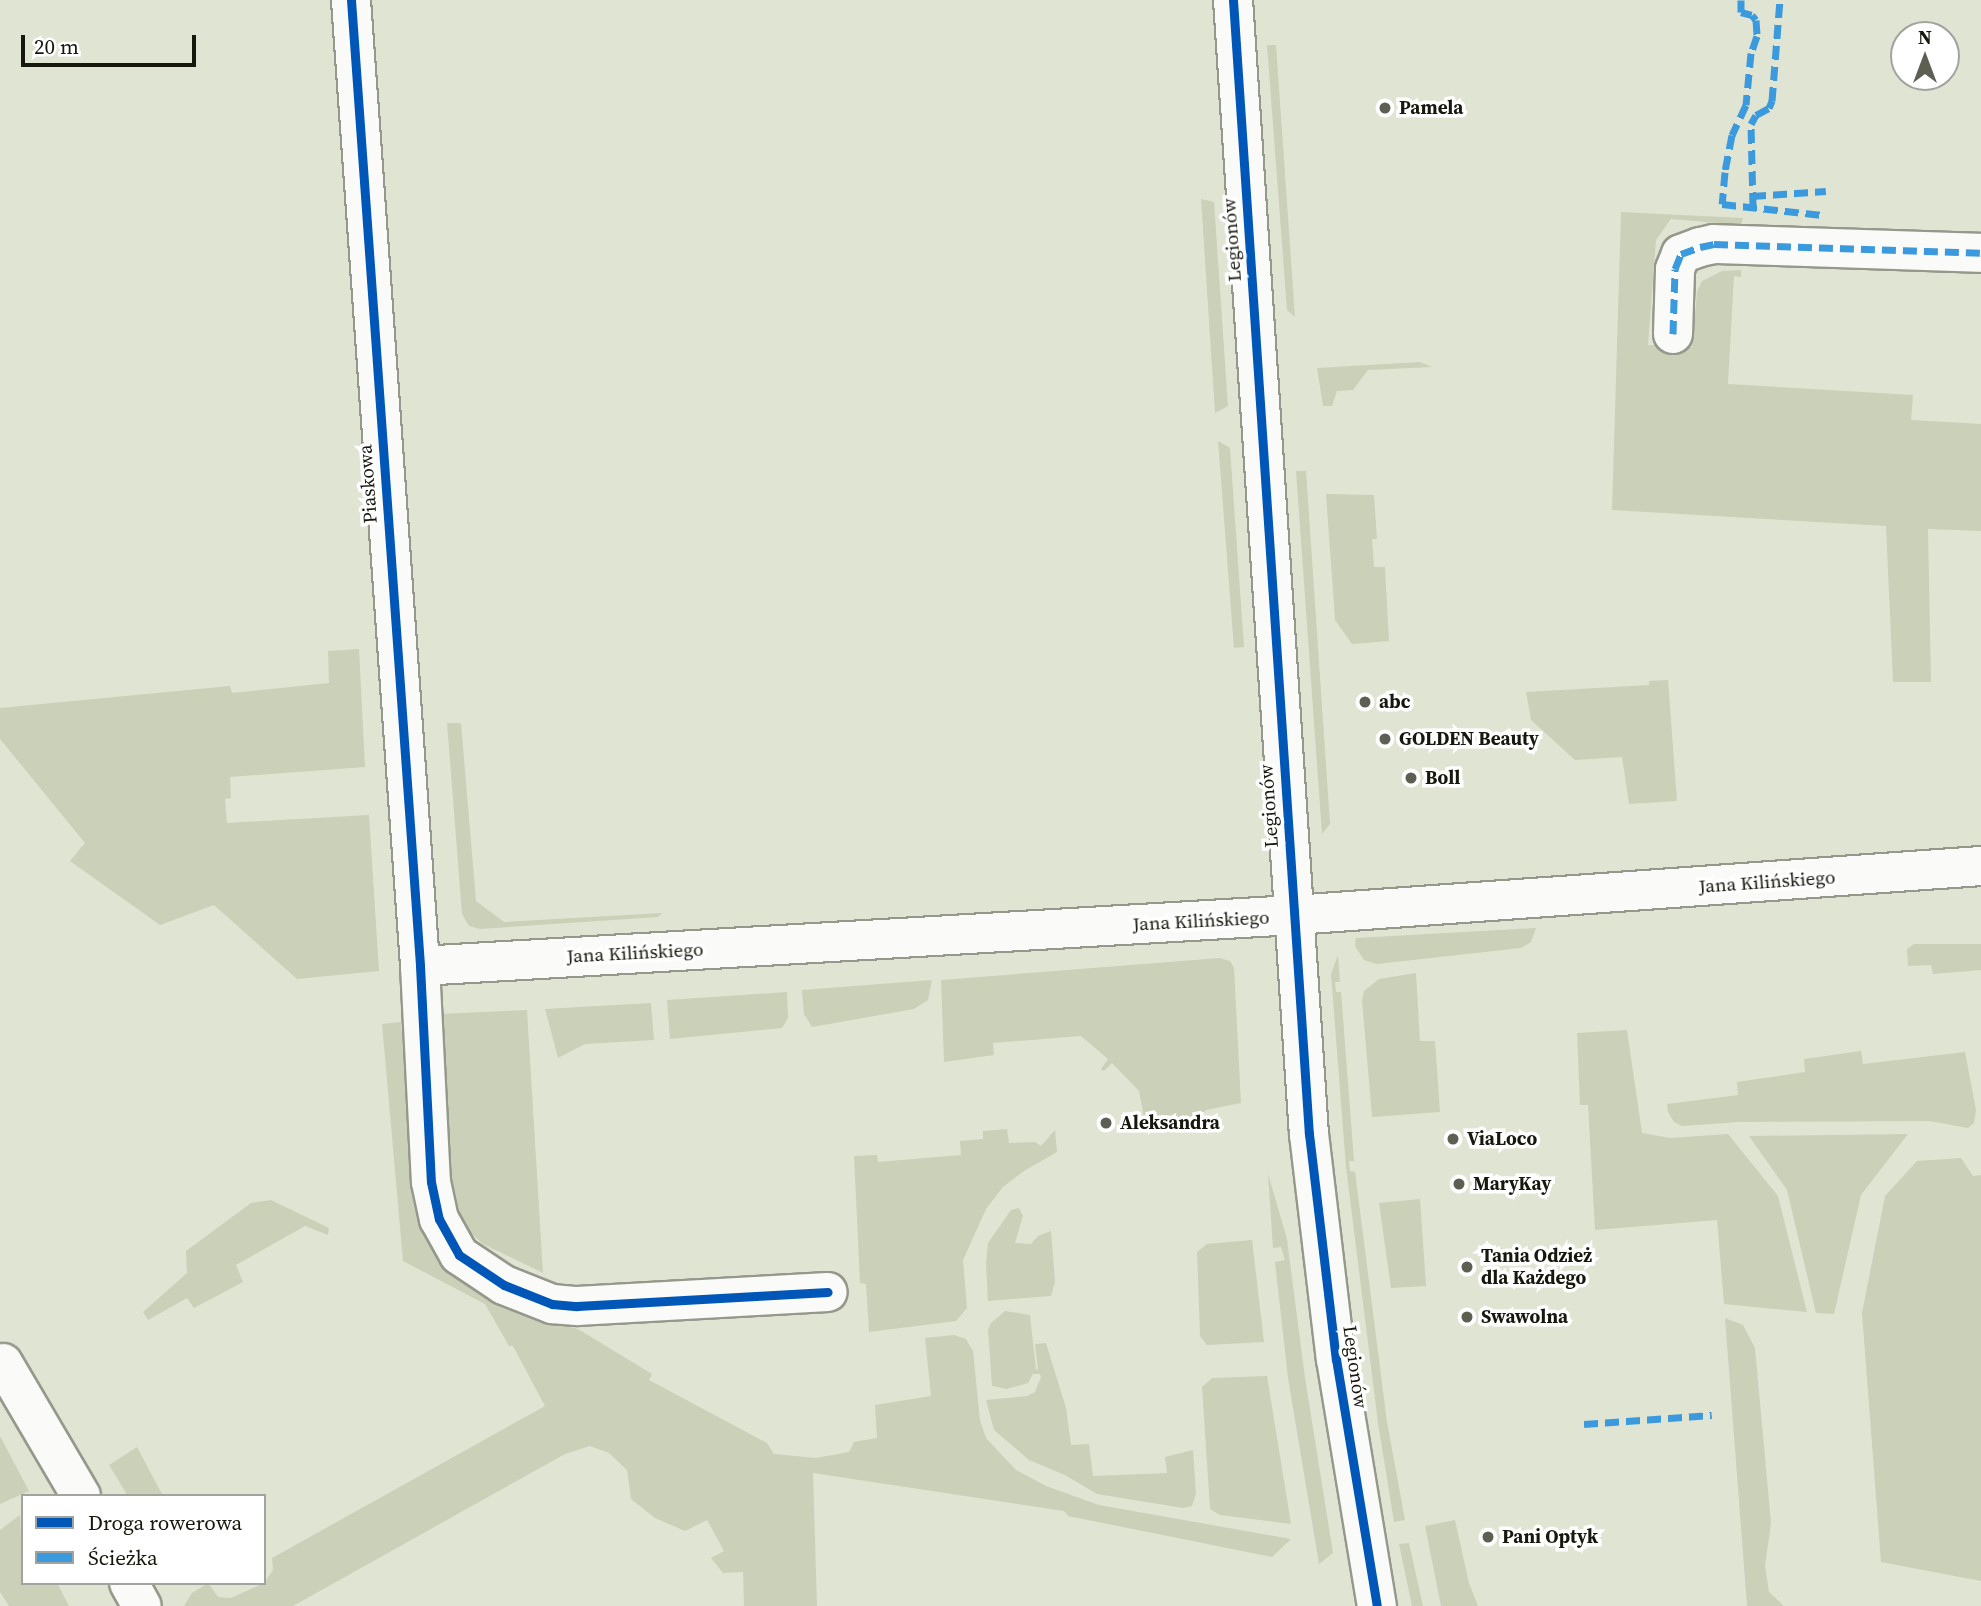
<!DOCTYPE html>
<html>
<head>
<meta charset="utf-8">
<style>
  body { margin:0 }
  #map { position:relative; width:1981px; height:1606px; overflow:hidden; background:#e0e4d3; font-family:"Source Serif 4",serif }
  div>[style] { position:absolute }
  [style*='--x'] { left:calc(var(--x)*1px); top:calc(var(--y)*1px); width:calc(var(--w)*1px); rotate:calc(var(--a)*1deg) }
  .green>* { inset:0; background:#cbd0b8 }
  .roads { filter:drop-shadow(2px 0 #95988b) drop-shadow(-2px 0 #95988b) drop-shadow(0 2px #95988b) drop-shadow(0 -2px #95988b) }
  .minor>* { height:38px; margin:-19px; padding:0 19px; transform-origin:19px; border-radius:19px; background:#fafbf8 }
  .quiet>* { height:7px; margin-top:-3.5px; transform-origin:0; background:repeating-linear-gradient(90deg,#3b9ade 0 14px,transparent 0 21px) }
  .cycleway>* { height:9px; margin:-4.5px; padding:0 4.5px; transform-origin:4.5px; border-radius:4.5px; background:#0057b8 }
  .dots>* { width:19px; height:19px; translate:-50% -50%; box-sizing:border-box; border:4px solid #fff; border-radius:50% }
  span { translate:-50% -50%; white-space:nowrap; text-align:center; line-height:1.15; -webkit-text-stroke:7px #fff; paint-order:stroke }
  .poi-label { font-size:19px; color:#16170d; font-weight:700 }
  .left { translate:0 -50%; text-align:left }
  .street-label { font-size:19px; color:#16170d }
  .legend { position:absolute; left:21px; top:1494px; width:245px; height:91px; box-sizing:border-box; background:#fff; border:2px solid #a2a29e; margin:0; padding:9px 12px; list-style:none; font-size:21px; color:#16170d }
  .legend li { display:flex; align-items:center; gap:14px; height:35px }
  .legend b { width:35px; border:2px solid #a2a29e }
  .north { position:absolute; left:1890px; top:21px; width:70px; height:70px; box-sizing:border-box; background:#fff; border:2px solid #a2a29e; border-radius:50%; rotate:0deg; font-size:19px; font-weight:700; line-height:28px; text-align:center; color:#16170d }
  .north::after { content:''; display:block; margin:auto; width:24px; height:32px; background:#5d5f52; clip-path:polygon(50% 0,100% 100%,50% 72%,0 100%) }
  .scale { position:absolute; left:21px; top:35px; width:175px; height:32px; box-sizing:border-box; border:4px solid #16170d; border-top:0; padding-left:9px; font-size:21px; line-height:24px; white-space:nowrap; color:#16170d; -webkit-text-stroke:5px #fff; paint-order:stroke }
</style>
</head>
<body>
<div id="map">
  <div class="green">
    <i style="clip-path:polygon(1267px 45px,1276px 45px,1295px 317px,1287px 310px)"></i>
    <i style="clip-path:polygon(1201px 199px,1214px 202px,1228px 406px,1215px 413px)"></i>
    <i style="clip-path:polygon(1621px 212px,1743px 218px,1741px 225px,1671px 219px,1656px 240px,1648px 345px,1692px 347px,1697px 292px,1702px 281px,1722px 271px,1741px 270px,1741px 277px,1734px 276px,1728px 384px,1913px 395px,1911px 420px,1981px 424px,1981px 531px,1928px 529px,1931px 682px,1893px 682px,1886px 526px,1612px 510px)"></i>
    <i style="clip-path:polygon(1420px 362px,1432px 367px,1368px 370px,1353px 390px,1337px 391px,1332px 406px,1323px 406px,1317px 368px)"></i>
    <i style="clip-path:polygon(1218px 441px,1230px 448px,1244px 647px,1234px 648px)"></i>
    <i style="clip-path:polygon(1296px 471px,1306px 471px,1330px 824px,1322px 834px)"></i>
    <i style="clip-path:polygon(1326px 494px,1374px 495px,1377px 539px,1372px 539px,1374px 567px,1385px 567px,1389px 641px,1352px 644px,1335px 620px)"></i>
    <i style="clip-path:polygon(359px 649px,365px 767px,230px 777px,231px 798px,225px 799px,227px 823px,369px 815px,379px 971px,297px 979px,214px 905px,160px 925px,70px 861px,85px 843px,0 739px,0 708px,230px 686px,232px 693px,329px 683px,328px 651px)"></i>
    <i style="clip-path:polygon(1668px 680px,1677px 801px,1629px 804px,1622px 757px,1575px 760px,1531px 720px,1526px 692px,1649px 685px,1649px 681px)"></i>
    <i style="clip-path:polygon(447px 723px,461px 723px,476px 901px,504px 922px,662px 913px,658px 917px,480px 929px,469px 926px,462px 914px)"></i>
    <i style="clip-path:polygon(1536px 928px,1531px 942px,1521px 948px,1377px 964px,1364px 960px,1355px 946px,1356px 938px)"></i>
    <i style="clip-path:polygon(1914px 944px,1981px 944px,1981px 970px,1933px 974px,1931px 965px,1908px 966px,1907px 949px)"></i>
    <i style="clip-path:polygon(1338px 955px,1340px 982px,1335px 982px,1336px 992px,1341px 992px,1354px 1161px,1349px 1161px,1350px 1171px,1355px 1172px,1387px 1422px,1405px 1520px,1394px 1522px,1378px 1423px,1346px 1167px,1331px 974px)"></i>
    <i style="clip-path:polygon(1220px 958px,1230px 961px,1234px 968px,1241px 1103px,1206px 1110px,1200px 1115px,1181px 1122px,1145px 1123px,1139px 1091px,1112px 1063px,1104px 1071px,1101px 1069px,1108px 1059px,1081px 1036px,993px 1043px,994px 1055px,944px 1062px,941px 980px)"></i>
    <i style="clip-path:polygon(1416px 973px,1420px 1041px,1435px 1041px,1440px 1112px,1372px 1117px,1362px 1000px,1364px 991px,1379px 979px)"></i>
    <i style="clip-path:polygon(932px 980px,928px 1000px,914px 1009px,812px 1027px,804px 1014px,802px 990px)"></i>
    <i style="clip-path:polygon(787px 992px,788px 1018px,782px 1028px,670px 1039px,667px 1000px)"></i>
    <i style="clip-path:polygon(651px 1003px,654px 1040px,585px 1044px,558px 1058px,545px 1009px)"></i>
    <i style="clip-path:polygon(527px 1010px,543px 1273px,483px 1244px,463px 1226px,451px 1206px,440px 1014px)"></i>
    <i style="clip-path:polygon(401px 1022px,415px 1188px,549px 1322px,578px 1329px,652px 1374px,649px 1380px,767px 1443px,774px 1454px,816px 1458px,849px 1452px,854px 1442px,877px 1438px,875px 1405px,931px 1396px,925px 1338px,954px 1335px,966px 1339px,973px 1351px,980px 1420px,986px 1438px,1016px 1470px,1046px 1486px,1099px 1505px,1291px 1539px,1272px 1557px,1068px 1516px,1064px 1511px,813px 1473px,817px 1606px,744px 1606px,743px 1572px,723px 1573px,711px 1558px,724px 1551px,707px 1520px,685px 1531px,655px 1518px,631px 1499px,627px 1470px,609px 1453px,590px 1446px,565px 1454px,293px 1606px,184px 1606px,192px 1593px,208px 1583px,218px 1597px,231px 1598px,264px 1583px,273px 1570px,272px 1558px,545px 1406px,513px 1346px,509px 1346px,485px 1304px,403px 1261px,382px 1024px)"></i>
    <i style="clip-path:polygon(1627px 1030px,1642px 1133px,1670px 1138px,1728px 1134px,1778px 1196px,1807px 1312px,1724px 1304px,1717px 1220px,1595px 1230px,1588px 1105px,1580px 1105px,1577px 1033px)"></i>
    <i style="clip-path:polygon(1861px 1051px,1863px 1064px,1965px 1052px,1976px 1110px,1974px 1123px,1968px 1128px,1930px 1121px,1739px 1122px,1682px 1126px,1674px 1122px,1668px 1112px,1667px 1104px,1738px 1095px,1737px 1082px,1805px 1072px,1804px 1059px)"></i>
    <i style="clip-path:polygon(1007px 1129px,1009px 1143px,1035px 1142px,1041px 1146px,1055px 1130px,1057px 1152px,1024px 1171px,1003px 1187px,986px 1209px,963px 1260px,967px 1308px,956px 1321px,869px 1332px,866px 1284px,860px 1283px,854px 1156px,877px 1155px,878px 1162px,961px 1155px,960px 1141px,983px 1139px,983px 1131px)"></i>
    <i style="clip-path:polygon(1908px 1134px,1861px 1195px,1834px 1314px,1816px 1313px,1787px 1190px,1749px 1136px)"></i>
    <i style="clip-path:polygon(1961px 1158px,1973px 1176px,1981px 1175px,1981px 1581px,1881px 1562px,1862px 1313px,1885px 1196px,1917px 1161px)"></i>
    <i style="clip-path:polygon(1268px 1174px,1287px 1239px,1305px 1378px,1333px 1553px,1319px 1564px,1288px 1378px,1275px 1262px,1285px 1260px,1281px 1247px,1273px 1248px)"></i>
    <i style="clip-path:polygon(1420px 1199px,1426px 1286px,1391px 1288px,1379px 1203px)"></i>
    <i style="clip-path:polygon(271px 1200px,329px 1228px,328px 1235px,305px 1226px,236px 1265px,243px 1282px,194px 1308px,187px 1298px,148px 1320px,143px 1312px,187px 1273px,186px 1251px,251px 1203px)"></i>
    <i style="clip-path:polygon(1019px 1208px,1023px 1216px,1015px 1243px,1031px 1244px,1038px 1236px,1051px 1231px,1055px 1282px,1051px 1296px,988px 1301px,986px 1263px,988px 1243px,1011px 1210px)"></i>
    <i style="clip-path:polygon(1252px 1240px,1264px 1342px,1207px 1345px,1200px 1336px,1197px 1252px,1207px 1244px)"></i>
    <i style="clip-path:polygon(1005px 1311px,1030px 1315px,1036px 1370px,1038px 1369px,1035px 1344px,1046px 1343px,1066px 1408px,1071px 1445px,1089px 1444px,1093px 1476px,1167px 1473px,1165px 1457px,1193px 1450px,1196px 1493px,1192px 1506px,1183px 1508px,1097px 1494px,1065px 1475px,1029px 1460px,994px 1430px,986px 1400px,1027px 1396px,1035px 1392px,1041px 1377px,1040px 1374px,1033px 1374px,1028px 1383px,1007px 1389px,992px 1386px,988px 1330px,991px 1323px)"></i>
    <i style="clip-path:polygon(1725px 1318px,1743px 1325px,1755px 1348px,1771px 1523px,1765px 1566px,1769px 1592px,1784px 1606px,1747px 1606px)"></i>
    <i style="clip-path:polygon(1267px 1376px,1291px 1524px,1220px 1515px,1210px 1509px,1202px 1387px,1212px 1378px)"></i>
    <i style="clip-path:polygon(0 1436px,29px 1491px,0 1504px)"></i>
    <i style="clip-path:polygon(137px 1447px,163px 1496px,128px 1496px,109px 1465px)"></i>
    <i style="clip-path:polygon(20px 1515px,23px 1583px,57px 1583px,69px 1606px,9px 1606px,0 1592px,0 1530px)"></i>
    <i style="clip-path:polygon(1455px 1520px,1469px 1583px,1478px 1606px,1441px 1606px,1425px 1526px)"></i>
    <i style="clip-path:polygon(1409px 1543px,1423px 1606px,1412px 1606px,1399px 1544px)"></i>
  </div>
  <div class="roads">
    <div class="minor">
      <i style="--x:351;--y:0;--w:968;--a:85.91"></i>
      <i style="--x:420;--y:966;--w:216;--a:87.1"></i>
      <i style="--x:431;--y:1182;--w:38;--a:78"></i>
      <i style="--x:439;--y:1219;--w:41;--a:60.9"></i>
      <i style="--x:459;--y:1255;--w:54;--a:33.7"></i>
      <i style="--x:504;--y:1285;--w:52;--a:21.6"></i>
      <i style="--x:552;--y:1304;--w:25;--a:5"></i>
      <i style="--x:577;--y:1306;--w:251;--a:-3.2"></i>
      <i style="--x:1233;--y:0;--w:1137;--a:86.17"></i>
      <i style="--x:1309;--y:1134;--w:227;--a:83.2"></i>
      <i style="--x:1336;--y:1359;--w:250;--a:80.6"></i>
      <i style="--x:1673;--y:334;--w:65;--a:-88.2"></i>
      <i style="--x:1675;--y:269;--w:16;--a:-68"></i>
      <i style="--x:1681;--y:254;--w:20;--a:-20"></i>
      <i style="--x:1700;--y:247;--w:14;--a:-12"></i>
      <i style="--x:1714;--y:244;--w:267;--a:1.9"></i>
      <i style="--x:420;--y:966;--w:875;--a:-3.34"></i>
      <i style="--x:1294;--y:915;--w:689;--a:-4.08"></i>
      <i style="--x:3;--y:1363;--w:154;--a:59.6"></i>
      <i style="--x:129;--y:1583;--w:26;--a:61"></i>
    </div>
  </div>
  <div class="quiet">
    <i style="--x:1741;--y:0;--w:12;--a:90"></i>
    <i style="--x:1741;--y:12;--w:11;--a:15"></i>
    <i style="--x:1752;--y:15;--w:6;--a:51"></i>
    <i style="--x:1756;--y:20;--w:16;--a:86"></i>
    <i style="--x:1757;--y:36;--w:18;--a:109"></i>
    <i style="--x:1751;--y:53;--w:52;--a:95.5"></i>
    <i style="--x:1746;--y:105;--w:33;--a:115"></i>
    <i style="--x:1732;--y:135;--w:38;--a:101"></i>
    <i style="--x:1725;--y:172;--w:32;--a:95"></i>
    <i style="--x:1722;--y:204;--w:101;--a:6.3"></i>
    <i style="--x:1752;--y:196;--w:74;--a:-3.9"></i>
    <i style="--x:1753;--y:206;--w:82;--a:-91.4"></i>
    <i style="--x:1751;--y:124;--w:10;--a:-61"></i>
    <i style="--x:1756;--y:115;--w:15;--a:-28"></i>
    <i style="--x:1769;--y:108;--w:8;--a:-67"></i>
    <i style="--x:1772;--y:101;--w:101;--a:-85.5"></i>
    <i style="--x:1673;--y:334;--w:65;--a:-88.2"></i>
    <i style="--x:1675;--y:269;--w:16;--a:-68"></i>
    <i style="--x:1681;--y:254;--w:20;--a:-20"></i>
    <i style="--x:1700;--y:247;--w:14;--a:-12"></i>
    <i style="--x:1714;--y:244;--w:267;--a:1.9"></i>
    <i style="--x:1584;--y:1424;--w:128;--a:-4"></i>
  </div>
  <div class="cycleway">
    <i style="--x:351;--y:0;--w:968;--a:85.91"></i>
    <i style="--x:420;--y:966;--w:216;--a:87.1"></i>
    <i style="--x:431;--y:1182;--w:38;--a:78"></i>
    <i style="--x:439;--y:1219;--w:41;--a:60.9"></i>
    <i style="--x:459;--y:1255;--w:54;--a:33.7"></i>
    <i style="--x:504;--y:1285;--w:52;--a:21.6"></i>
    <i style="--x:552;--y:1304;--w:25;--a:5"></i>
    <i style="--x:577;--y:1306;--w:251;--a:-3.2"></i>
    <i style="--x:1233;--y:0;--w:1137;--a:86.17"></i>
    <i style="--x:1309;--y:1134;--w:227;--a:83.2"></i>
    <i style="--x:1336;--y:1359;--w:250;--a:80.6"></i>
  </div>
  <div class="dots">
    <i style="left:1385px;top:108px;background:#5d5f52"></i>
    <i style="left:1365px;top:702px;background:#5d5f52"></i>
    <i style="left:1385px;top:739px;background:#5d5f52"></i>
    <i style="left:1411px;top:778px;background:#5d5f52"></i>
    <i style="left:1106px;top:1123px;background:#5d5f52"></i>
    <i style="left:1453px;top:1139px;background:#5d5f52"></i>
    <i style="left:1459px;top:1184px;background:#5d5f52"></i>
    <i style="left:1467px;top:1267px;background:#5d5f52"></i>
    <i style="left:1467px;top:1317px;background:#5d5f52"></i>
    <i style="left:1488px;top:1537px;background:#5d5f52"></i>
  </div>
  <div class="poi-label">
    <span class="left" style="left:1399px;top:108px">Pamela</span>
    <span class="left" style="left:1379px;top:702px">abc</span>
    <span class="left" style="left:1399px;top:739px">GOLDEN Beauty</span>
    <span class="left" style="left:1425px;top:778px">Boll</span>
    <span class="left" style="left:1120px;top:1123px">Aleksandra</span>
    <span class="left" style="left:1467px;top:1139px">ViaLoco</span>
    <span class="left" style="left:1473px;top:1184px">MaryKay</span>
    <span class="left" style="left:1481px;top:1267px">Tania Odzież<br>dla Każdego</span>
    <span class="left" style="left:1481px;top:1317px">Swawolna</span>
    <span class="left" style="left:1502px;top:1537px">Pani Optyk</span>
  </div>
  <div class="street-label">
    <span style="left:1232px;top:240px;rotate:-94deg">Legionów</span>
    <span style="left:368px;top:484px;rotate:-94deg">Piaskowa</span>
    <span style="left:1269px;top:806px;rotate:-94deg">Legionów</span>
    <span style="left:1767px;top:882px;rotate:-4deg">Jana Kilińskiego</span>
    <span style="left:1201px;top:921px;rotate:-3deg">Jana Kilińskiego</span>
    <span style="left:635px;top:953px;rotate:-3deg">Jana Kilińskiego</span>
    <span style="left:1355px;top:1367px;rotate:82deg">Legionów</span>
  </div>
  <ul class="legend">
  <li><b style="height:9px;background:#0057b8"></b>Droga rowerowa</li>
  <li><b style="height:9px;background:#3b9ade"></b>Ścieżka</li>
  </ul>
  <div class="north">N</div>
  <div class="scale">20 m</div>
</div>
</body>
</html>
